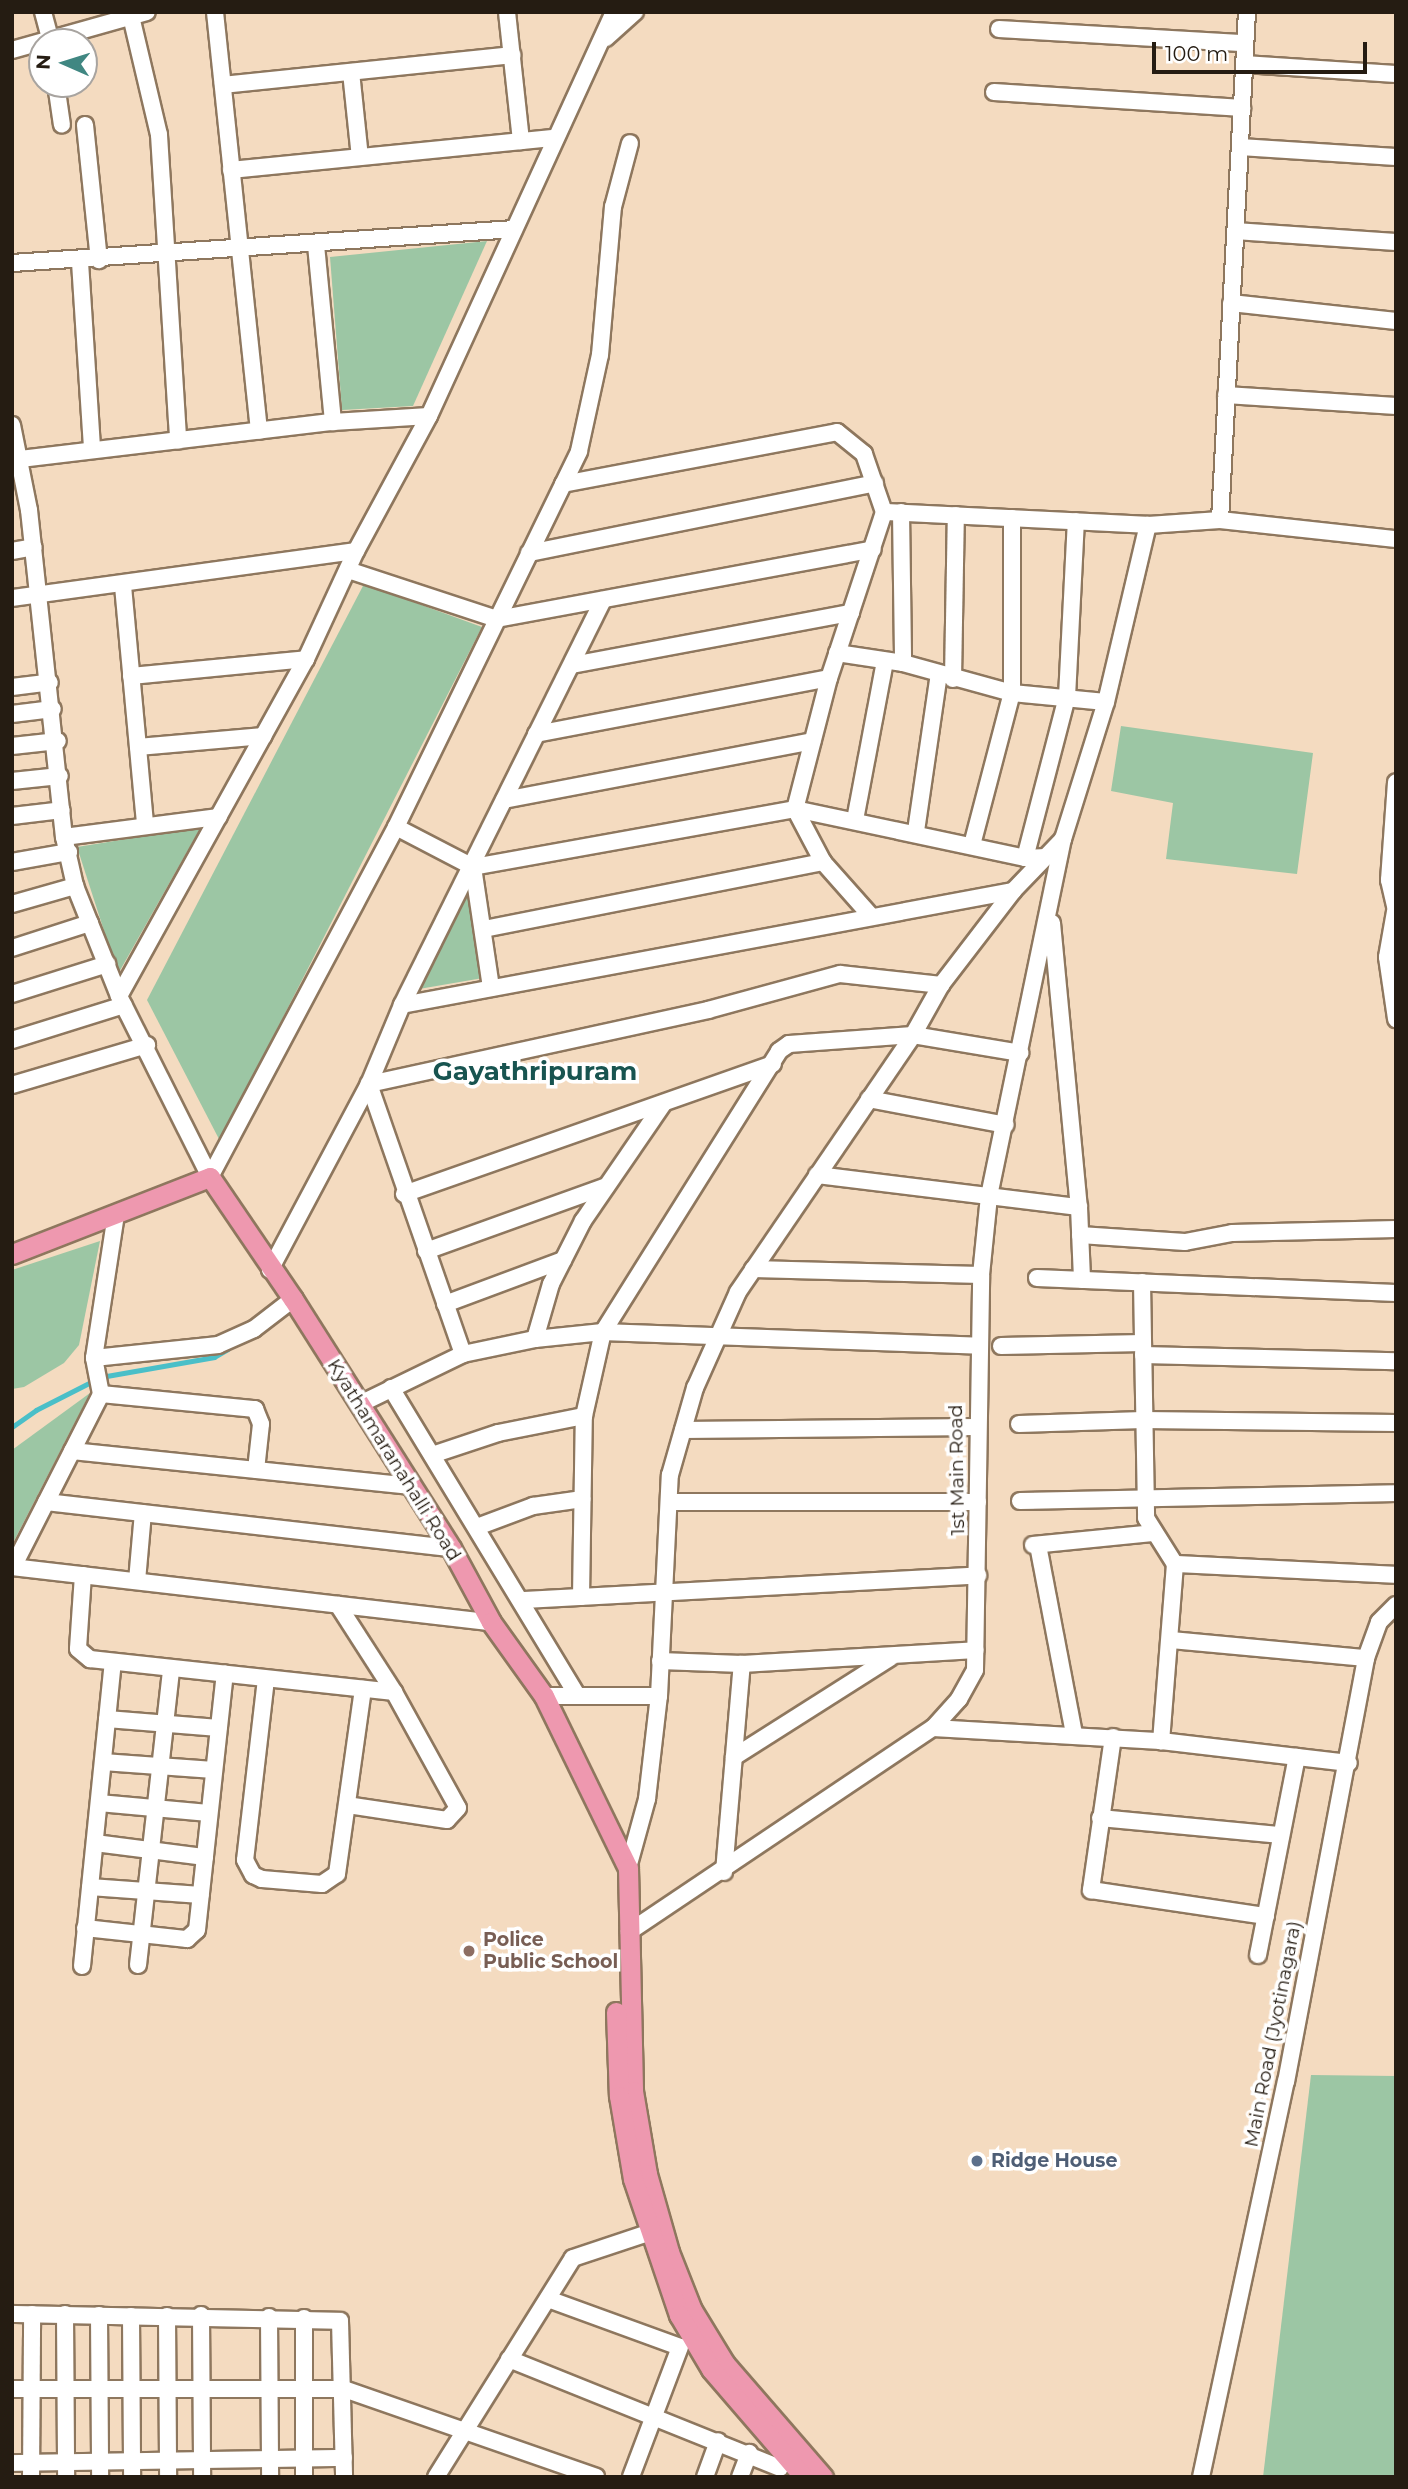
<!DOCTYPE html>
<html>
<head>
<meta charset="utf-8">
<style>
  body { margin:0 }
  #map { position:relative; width:1408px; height:2489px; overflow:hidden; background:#f4dbc0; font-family:Montserrat,sans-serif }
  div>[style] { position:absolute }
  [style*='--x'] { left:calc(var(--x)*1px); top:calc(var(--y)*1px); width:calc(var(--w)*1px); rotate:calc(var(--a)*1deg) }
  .green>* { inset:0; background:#9cc6a4 }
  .stream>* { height:4.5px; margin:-2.25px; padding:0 2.25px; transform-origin:2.25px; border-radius:2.25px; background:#4abfc8 }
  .roads { filter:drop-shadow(2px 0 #8e775e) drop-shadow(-2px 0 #8e775e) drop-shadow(0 2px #8e775e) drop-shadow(0 -2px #8e775e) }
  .minor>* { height:16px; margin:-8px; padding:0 8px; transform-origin:8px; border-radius:8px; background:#fff }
  .major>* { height:19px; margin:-9.5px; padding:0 9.5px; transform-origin:9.5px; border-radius:9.5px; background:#ee98af }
  .dots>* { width:19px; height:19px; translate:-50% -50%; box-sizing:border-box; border:4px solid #fff; border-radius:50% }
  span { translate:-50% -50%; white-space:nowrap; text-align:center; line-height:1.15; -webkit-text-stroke:7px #fff; paint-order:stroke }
  .street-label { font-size:19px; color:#251c12 }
  .education-label { font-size:19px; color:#785e54; font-weight:700 }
  .left { translate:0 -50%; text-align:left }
  .service-label { font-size:19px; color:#4e5e75; font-weight:700 }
  .district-label { font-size:26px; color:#185450; font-weight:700 }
  .frame { position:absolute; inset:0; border:14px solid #251c12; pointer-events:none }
  .north { position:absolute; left:28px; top:28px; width:70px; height:70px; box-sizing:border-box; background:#fff; border:2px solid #a8a4a0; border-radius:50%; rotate:273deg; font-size:19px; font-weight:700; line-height:28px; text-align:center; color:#251c12 }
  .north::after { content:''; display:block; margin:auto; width:24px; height:32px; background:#408782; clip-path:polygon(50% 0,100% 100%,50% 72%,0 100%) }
  .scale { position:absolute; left:1152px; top:42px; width:215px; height:32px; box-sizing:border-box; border:4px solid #251c12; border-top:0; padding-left:9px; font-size:21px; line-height:24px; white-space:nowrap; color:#251c12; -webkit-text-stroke:5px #fff; paint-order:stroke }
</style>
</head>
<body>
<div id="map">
  <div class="green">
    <i style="clip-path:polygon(487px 241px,413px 406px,342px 410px,330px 257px)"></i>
    <i style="clip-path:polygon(364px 584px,482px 627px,220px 1141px,147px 1000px)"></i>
    <i style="clip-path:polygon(1121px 726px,1313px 753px,1297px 874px,1166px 859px,1173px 803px,1111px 791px)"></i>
    <i style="clip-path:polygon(201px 827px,118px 974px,77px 847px)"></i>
    <i style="clip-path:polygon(472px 880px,483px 978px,419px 989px)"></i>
    <i style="clip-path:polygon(100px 1241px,79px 1345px,64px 1363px,24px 1387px,12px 1389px,12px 1270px)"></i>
    <i style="clip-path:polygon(90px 1393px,12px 1545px,12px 1450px)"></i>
    <i style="clip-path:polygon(1311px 2075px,1396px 2076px,1396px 2477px,1263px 2477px)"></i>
  </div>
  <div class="stream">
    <i style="--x:101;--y:1377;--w:115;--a:-10"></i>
    <i style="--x:214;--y:1357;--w:16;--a:-30"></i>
    <i style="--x:12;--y:1427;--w:29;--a:-35"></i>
    <i style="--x:36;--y:1410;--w:64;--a:-27"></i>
  </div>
  <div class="roads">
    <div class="minor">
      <i style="--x:43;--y:12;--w:31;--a:75"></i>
      <i style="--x:130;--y:12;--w:126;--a:76.7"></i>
      <i style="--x:159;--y:135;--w:306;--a:86.4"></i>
      <i style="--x:215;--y:12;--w:421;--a:84"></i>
      <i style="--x:507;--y:12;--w:130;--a:83.8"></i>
      <i style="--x:999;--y:29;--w:246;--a:3.3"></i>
      <i style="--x:606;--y:38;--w:39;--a:-42"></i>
      <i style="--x:12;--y:50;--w:140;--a:-15.7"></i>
      <i style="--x:1244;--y:64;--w:152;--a:3.8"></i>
      <i style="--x:351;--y:72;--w:85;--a:84"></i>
      <i style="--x:56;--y:84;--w:41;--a:81.7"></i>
      <i style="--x:223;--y:85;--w:291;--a:-5.9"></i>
      <i style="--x:994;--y:92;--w:249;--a:3.7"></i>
      <i style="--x:85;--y:125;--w:136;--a:84.1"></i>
      <i style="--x:1240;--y:147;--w:156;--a:3.7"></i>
      <i style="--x:231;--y:170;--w:325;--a:-5.7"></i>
      <i style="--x:1235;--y:231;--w:161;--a:3.9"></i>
      <i style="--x:316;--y:245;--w:178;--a:84.5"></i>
      <i style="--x:80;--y:262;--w:188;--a:86.3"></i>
      <i style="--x:12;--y:263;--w:503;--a:-3.87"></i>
      <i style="--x:1231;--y:303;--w:166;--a:6.2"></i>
      <i style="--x:1226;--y:395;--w:170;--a:3.7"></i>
      <i style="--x:12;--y:425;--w:87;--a:78.7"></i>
      <i style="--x:29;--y:510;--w:329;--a:83.9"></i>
      <i style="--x:64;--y:837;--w:50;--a:77.3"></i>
      <i style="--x:75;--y:886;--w:118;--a:68.2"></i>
      <i style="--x:119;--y:996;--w:203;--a:63.3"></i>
      <i style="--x:12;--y:460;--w:323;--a:-6.8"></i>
      <i style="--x:333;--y:422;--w:96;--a:-3.6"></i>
      <i style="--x:563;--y:484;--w:279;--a:-10.7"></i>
      <i style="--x:837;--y:432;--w:35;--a:39"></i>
      <i style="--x:864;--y:454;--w:61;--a:71"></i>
      <i style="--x:884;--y:512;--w:175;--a:108.3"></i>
      <i style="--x:829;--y:678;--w:135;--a:104.5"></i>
      <i style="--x:795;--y:809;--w:60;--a:62.2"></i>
      <i style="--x:823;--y:862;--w:71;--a:48.4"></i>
      <i style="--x:884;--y:512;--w:264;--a:2.8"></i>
      <i style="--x:901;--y:512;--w:151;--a:89.2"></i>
      <i style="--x:1220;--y:520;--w:509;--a:-86.96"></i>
      <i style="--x:12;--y:551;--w:22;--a:-10"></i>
      <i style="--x:529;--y:553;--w:353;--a:-11.4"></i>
      <i style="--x:348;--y:570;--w:157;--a:18.2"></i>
      <i style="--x:497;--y:619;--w:382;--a:-10.5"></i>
      <i style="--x:123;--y:586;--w:240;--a:84.7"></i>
      <i style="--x:12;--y:598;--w:347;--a:-7.8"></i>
      <i style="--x:837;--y:653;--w:67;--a:8.6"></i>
      <i style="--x:903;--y:663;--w:113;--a:15.4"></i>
      <i style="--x:1012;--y:693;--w:94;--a:5.5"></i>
      <i style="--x:572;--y:665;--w:284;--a:-10.6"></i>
      <i style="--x:131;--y:676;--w:176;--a:-5.5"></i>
      <i style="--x:953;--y:679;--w:164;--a:-89"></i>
      <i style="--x:12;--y:687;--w:38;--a:-7"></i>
      <i style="--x:12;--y:714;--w:41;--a:-7"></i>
      <i style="--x:536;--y:734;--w:298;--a:-10.8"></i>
      <i style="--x:12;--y:746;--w:46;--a:-6.2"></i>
      <i style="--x:138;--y:747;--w:126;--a:-5"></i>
      <i style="--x:12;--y:781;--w:48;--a:-5.9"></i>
      <i style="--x:504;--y:800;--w:314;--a:-10.8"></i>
      <i style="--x:12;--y:816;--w:50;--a:-6.8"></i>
      <i style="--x:855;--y:820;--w:162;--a:-79.3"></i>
      <i style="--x:396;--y:827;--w:87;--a:27.5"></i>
      <i style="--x:473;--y:867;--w:327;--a:-10.2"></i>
      <i style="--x:795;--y:809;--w:235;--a:12"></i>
      <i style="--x:1025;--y:858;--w:21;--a:-3"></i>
      <i style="--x:916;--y:831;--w:159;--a:-81.7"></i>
      <i style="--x:64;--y:837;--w:156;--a:-7.4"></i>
      <i style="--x:972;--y:845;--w:157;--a:-75.3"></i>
      <i style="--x:1012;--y:693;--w:175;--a:-90"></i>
      <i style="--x:1025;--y:858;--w:166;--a:-75.4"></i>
      <i style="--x:1067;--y:697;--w:176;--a:-87.1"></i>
      <i style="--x:12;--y:862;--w:58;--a:-10"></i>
      <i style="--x:473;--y:867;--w:122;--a:81.5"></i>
      <i style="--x:12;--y:904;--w:66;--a:-15.9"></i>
      <i style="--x:1395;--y:906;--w:27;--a:-103"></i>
      <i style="--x:1389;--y:880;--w:98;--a:-85.9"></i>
      <i style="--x:1396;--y:906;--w:52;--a:100"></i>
      <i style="--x:1387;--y:957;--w:63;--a:81.7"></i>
      <i style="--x:1052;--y:923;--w:285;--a:84.6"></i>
      <i style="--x:1079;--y:1207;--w:73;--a:87.6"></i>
      <i style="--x:484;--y:929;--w:346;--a:-11.2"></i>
      <i style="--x:12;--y:948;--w:82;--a:-17.8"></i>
      <i style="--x:12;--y:994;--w:100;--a:-17.5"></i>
      <i style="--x:119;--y:996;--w:385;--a:-61"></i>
      <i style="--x:306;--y:659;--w:119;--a:-65.2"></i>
      <i style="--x:356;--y:551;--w:153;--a:-61.6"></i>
      <i style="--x:429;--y:416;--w:444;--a:-65.4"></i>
      <i style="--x:402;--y:1005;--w:622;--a:-10.57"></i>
      <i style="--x:12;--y:1040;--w:117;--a:-17.4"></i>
      <i style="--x:12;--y:1085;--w:141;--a:-16.5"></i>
      <i style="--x:869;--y:1099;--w:139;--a:10.7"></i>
      <i style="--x:817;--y:1175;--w:264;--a:7"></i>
      <i style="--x:210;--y:1177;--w:396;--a:-62"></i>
      <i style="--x:396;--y:827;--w:418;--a:-64"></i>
      <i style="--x:579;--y:451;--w:98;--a:-77.7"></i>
      <i style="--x:600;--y:355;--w:149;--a:-85"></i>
      <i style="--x:613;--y:207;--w:66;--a:-75.1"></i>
      <i style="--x:404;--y:1194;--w:391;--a:-19.4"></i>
      <i style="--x:1080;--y:1235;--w:105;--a:3.8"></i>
      <i style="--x:1185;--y:1242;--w:48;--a:-10.8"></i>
      <i style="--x:1232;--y:1233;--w:164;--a:-1.4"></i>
      <i style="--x:426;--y:1251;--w:192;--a:-19.8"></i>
      <i style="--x:753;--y:1269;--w:228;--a:1.5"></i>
      <i style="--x:270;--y:1270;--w:211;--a:-62"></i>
      <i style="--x:369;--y:1084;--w:86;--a:-67.3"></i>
      <i style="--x:402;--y:1005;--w:452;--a:-63.6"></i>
      <i style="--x:1037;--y:1278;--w:359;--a:2.4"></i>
      <i style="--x:1142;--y:1282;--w:236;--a:89"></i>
      <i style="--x:1146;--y:1518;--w:54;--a:57.8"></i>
      <i style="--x:1175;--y:1564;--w:178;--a:94.5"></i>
      <i style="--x:445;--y:1304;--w:126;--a:-20.4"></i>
      <i style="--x:535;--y:1339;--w:57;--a:-73.8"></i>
      <i style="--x:551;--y:1284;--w:71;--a:-63.1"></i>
      <i style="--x:583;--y:1221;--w:142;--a:-55.6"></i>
      <i style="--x:1001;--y:1346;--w:142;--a:-1.2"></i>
      <i style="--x:463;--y:1354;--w:286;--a:-109.2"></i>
      <i style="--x:369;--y:1084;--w:347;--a:-12.3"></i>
      <i style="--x:708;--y:1010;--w:137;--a:-15.3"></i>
      <i style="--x:840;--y:974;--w:102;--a:6.2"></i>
      <i style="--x:1143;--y:1355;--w:253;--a:1.4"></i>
      <i style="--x:94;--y:1358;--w:125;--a:-6"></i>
      <i style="--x:218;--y:1345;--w:39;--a:-24"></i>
      <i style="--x:254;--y:1329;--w:49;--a:-37.6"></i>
      <i style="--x:391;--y:1388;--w:358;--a:58.8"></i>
      <i style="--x:101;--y:1394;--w:155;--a:5.6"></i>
      <i style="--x:255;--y:1409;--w:16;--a:68"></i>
      <i style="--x:261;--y:1424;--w:46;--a:96.2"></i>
      <i style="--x:360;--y:1404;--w:114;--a:-25.9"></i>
      <i style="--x:463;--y:1354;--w:74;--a:-11.8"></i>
      <i style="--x:535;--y:1339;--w:68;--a:-5.9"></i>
      <i style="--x:603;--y:1332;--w:376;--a:2.1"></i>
      <i style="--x:1019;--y:1424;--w:124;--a:-1.8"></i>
      <i style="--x:1143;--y:1420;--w:253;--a:0.7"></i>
      <i style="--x:683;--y:1430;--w:293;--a:-0.6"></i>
      <i style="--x:72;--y:1451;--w:341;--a:5.9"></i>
      <i style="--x:432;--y:1455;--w:70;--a:-18.4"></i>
      <i style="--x:498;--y:1433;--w:88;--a:-11.2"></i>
      <i style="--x:1020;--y:1501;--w:376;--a:-1.2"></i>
      <i style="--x:46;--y:1502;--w:408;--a:6.5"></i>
      <i style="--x:669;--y:1502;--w:309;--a:0"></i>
      <i style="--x:477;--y:1527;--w:60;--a:-20.6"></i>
      <i style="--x:533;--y:1506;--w:50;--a:-8"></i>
      <i style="--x:1033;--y:1545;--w:122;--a:-5.7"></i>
      <i style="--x:1038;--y:1545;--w:192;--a:79.2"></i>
      <i style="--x:1175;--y:1564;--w:221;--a:2.8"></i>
      <i style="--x:12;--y:1567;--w:482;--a:6.6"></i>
      <i style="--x:13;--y:1567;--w:194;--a:-63"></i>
      <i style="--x:101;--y:1394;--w:37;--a:-101"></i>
      <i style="--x:94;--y:1358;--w:145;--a:-81.3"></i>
      <i style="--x:83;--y:1575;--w:74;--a:93.9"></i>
      <i style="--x:78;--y:1649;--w:16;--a:40"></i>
      <i style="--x:90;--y:1659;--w:306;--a:6.2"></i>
      <i style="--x:137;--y:1581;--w:68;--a:-85"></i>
      <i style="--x:581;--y:1597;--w:181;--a:-89.1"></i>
      <i style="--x:584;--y:1416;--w:86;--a:-77.3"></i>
      <i style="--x:603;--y:1332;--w:332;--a:-57.9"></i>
      <i style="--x:779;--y:1051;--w:12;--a:-35"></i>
      <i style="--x:789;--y:1044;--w:124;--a:-4.2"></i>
      <i style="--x:913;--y:1035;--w:109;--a:9.5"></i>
      <i style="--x:523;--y:1600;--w:456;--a:-3.1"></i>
      <i style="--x:338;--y:1605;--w:103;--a:57.2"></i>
      <i style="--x:394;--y:1692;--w:132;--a:61.1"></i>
      <i style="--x:458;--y:1808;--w:16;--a:133"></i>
      <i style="--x:447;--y:1820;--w:100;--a:-171.4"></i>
      <i style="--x:1171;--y:1640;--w:196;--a:5.3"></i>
      <i style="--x:660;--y:1661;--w:82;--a:2.1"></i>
      <i style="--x:742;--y:1664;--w:234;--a:-3.4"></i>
      <i style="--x:266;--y:1679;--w:182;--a:96.6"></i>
      <i style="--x:245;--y:1860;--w:17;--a:62"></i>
      <i style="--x:253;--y:1875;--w:10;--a:24"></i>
      <i style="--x:262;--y:1879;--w:60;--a:4.8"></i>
      <i style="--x:322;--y:1884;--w:18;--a:-34"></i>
      <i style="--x:337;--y:1874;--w:187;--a:-82"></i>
      <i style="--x:544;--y:1696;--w:115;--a:0"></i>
      <i style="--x:107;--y:1719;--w:112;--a:4.6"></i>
      <i style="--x:933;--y:1728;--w:228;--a:3.3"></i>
      <i style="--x:1161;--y:1741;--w:189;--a:6.7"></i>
      <i style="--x:1113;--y:1737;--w:155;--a:98.2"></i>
      <i style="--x:1091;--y:1890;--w:177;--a:8.5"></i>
      <i style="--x:734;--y:1757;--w:185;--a:-32.4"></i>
      <i style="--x:103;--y:1762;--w:111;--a:4.1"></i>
      <i style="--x:99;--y:1803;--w:110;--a:5.2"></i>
      <i style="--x:1100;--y:1818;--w:182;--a:5.4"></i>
      <i style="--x:95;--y:1843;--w:111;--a:7.3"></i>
      <i style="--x:628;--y:1868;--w:72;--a:-74.6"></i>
      <i style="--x:647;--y:1799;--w:104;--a:-83.4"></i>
      <i style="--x:659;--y:1696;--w:221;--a:-87.2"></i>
      <i style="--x:670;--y:1475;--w:91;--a:-74"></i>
      <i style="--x:695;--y:1388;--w:105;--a:-65.9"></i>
      <i style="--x:738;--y:1292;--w:311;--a:-55.7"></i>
      <i style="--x:913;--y:1035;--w:57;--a:-60.8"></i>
      <i style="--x:941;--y:985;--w:118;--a:-52.5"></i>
      <i style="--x:1013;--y:891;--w:72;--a:-46.1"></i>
      <i style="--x:1063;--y:839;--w:144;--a:-72.6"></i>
      <i style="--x:1106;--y:702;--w:182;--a:-76.7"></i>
      <i style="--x:1148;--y:525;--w:72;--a:-4"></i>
      <i style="--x:1220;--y:520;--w:177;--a:6.2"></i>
      <i style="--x:724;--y:1872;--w:209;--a:-85.1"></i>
      <i style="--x:90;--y:1887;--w:111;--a:4.1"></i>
      <i style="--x:85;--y:1928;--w:103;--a:6.2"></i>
      <i style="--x:187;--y:1939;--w:13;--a:-42"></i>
      <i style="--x:197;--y:1930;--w:258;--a:-83.8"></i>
      <i style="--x:629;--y:1932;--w:366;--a:-33.9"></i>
      <i style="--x:933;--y:1728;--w:39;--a:-48"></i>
      <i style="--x:959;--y:1699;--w:33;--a:-61"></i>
      <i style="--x:975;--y:1670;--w:395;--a:-89.1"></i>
      <i style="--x:981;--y:1275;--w:79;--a:-84.2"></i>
      <i style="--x:989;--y:1196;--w:365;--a:-78.3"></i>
      <i style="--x:1258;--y:1955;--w:202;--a:-78.9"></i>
      <i style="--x:138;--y:1965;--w:297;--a:-83.6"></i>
      <i style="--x:82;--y:1966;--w:305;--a:-84.2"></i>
      <i style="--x:548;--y:2299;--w:140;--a:20"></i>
      <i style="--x:680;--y:2347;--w:139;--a:110.7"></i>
      <i style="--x:12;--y:2314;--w:328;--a:1.2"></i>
      <i style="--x:340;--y:2321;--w:156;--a:88.5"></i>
      <i style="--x:65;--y:2314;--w:163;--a:89.6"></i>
      <i style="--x:99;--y:2315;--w:162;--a:89.6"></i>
      <i style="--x:201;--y:2315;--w:162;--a:89.6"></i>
      <i style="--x:131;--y:2316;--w:161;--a:89.6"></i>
      <i style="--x:167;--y:2316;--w:161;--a:89.6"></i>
      <i style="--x:269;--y:2317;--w:160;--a:89.6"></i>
      <i style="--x:304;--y:2318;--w:159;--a:90"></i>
      <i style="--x:509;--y:2359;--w:292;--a:21.9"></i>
      <i style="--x:12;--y:2389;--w:332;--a:0"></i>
      <i style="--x:344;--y:2389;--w:267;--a:19.2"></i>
      <i style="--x:12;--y:2463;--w:332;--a:-0.9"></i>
      <i style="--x:31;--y:2477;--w:163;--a:-89.6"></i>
      <i style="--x:436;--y:2477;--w:258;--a:-58"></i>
      <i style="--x:573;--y:2258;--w:92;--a:-18.4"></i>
      <i style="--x:705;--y:2477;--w:38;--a:-70"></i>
      <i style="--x:740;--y:2477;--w:26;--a:-69"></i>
      <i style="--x:1201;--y:2477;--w:404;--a:-77.9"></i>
      <i style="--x:1286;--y:2082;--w:431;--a:-79.3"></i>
      <i style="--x:1366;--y:1658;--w:38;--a:-70"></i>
      <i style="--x:1379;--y:1622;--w:24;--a:-45"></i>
    </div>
    <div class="major">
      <i style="--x:12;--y:1254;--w:212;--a:-21.3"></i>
      <i style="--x:210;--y:1177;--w:148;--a:55.8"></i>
      <i style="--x:293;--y:1299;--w:295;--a:57.6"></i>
      <i style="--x:451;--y:1548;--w:84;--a:61.6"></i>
      <i style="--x:491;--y:1622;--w:91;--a:54.4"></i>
      <i style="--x:544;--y:1696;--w:191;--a:64"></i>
      <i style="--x:628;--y:1868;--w:223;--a:88.7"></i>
      <i style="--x:633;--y:2091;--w:84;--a:80.4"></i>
      <i style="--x:647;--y:2174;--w:81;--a:74.2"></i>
      <i style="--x:669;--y:2252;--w:62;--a:68.4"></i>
      <i style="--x:692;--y:2310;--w:63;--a:58.6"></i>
      <i style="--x:725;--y:2364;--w:150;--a:49.1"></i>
      <i style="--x:616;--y:2012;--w:84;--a:88"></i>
      <i style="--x:619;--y:2096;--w:84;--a:80.4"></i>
      <i style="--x:633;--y:2179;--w:144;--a:71.3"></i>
      <i style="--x:679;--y:2315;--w:63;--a:59.3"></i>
      <i style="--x:711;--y:2369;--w:143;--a:49.3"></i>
    </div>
  </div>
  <div class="dots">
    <i style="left:469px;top:1951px;background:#8d6e63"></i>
    <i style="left:977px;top:2161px;background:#5c6f8a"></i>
  </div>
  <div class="street-label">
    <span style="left:394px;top:1460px;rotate:58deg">Kyathamaranahalli Road</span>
    <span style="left:957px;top:1470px;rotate:-91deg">1st Main Road</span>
    <span style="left:1273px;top:2034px;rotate:-79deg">Main Road (Jyotinagara)</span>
  </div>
  <div class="education-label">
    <span class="left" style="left:483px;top:1951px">Police<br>Public School</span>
  </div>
  <div class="service-label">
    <span class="left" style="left:991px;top:2161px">Ridge House</span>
  </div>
  <div class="district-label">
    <span style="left:535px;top:1072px">Gayathripuram</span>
  </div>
  <div class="frame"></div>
  <div class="north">N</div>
  <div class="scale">100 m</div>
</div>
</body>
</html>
